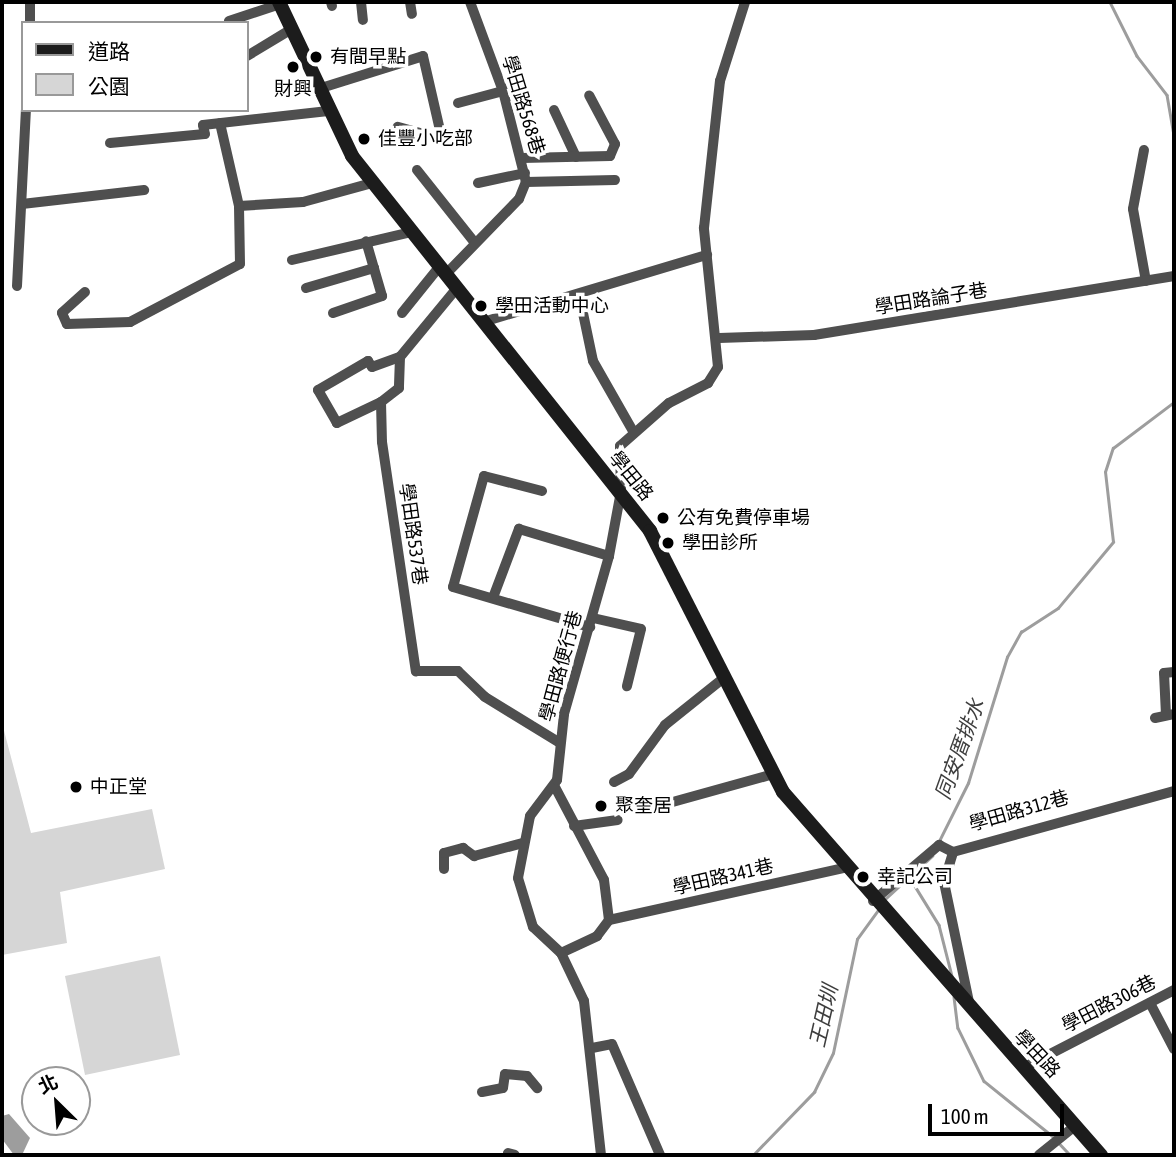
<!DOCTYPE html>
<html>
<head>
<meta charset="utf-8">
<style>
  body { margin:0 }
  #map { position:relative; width:1176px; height:1157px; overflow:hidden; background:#fff; font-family:"Asap Condensed","Noto Sans TC",sans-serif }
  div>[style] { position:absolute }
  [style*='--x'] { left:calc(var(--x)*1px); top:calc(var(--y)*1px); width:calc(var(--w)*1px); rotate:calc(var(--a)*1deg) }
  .green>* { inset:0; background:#d6d6d6 }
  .water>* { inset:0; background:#9d9d9d }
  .stream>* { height:2.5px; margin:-1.25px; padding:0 1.25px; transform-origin:1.25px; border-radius:1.25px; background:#9d9d9d }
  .minor>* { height:10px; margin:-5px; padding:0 5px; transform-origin:5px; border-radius:5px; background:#4f4f4f }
  .secondary>* { height:14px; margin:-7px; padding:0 7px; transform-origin:7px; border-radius:7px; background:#1c1c1c }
  .dots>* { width:19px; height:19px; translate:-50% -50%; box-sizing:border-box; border:4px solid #fff; border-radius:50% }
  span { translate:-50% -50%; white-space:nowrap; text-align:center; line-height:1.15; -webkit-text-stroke:7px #fff; paint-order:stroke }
  .poi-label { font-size:19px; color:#000 }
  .left { translate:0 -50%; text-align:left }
  .street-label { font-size:19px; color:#000 }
  .water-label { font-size:21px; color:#3e3e3e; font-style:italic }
  .frame { position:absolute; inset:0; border:4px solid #000; pointer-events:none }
  .legend { position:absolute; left:21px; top:21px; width:228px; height:91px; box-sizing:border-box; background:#fff; border:2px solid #999; margin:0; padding:9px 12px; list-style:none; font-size:21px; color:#000 }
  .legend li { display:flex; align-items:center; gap:14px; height:35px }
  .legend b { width:35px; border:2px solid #999 }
  .north { position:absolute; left:21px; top:1066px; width:70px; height:70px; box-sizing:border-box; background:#fff; border:2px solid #999; border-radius:50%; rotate:335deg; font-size:19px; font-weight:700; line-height:28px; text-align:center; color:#000 }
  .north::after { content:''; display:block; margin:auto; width:24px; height:32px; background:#000; clip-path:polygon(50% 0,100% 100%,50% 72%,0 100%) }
  .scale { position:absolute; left:928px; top:1104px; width:136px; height:32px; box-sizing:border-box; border:4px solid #000; border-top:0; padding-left:9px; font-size:21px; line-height:24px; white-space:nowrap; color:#000; -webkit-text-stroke:5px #fff; paint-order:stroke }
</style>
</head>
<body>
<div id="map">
  <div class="green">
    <i style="clip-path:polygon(2px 723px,31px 833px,152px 809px,165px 869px,60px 892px,67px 943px,2px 955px)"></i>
    <i style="clip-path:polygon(160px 956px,180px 1055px,85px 1075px,65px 976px)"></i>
  </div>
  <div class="water">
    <i style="clip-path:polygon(9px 1114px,30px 1138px,22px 1155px,14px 1155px,2px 1139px,2px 1116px)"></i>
  </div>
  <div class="stream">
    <i style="--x:1110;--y:2;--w:60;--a:63.4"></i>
    <i style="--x:1137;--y:56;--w:49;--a:52.4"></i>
    <i style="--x:1167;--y:95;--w:41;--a:80.1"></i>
    <i style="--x:939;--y:841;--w:65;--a:-63.4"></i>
    <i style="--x:968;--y:783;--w:132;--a:-72.8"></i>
    <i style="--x:1007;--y:657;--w:29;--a:-61"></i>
    <i style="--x:1021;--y:632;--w:44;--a:-33"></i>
    <i style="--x:1058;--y:608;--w:86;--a:-50.2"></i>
    <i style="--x:1113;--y:542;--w:70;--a:-96.5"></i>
    <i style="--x:1105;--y:472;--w:25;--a:-72"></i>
    <i style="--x:1113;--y:448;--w:76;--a:-37"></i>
    <i style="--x:910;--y:878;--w:55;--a:58.3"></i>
    <i style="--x:939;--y:925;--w:53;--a:75.7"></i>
    <i style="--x:885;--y:899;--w:64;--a:-42.5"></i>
    <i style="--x:954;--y:997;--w:31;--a:83"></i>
    <i style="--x:958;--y:1028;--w:59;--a:63.9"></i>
    <i style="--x:984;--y:1081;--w:91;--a:38.8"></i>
    <i style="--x:1059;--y:1143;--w:16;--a:47"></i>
    <i style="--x:753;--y:1155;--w:88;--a:-45.9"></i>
    <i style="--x:814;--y:1092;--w:43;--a:-64"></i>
    <i style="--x:833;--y:1053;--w:116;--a:-78.1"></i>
    <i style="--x:857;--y:939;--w:36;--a:-54"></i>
  </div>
  <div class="minor">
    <i style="--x:331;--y:2;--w:4;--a:76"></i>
    <i style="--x:361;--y:2;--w:18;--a:84"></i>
    <i style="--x:410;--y:2;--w:12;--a:81"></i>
    <i style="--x:229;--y:21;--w:54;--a:-18.4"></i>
    <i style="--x:30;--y:23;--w:21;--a:-90"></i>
    <i style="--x:247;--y:56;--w:50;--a:-31.2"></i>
    <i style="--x:318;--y:89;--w:110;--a:-17.4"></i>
    <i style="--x:423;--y:56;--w:85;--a:77.1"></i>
    <i style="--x:442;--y:139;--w:46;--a:-164.7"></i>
    <i style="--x:458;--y:103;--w:47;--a:-14.9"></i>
    <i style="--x:554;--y:110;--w:52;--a:64.9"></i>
    <i style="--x:110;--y:143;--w:95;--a:-5.4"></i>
    <i style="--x:205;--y:134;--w:9;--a:-103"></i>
    <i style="--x:203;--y:125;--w:126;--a:-6.4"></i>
    <i style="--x:1144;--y:150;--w:60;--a:100.6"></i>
    <i style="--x:1133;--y:209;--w:73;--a:79.8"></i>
    <i style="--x:522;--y:158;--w:88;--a:-1.3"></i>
    <i style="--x:610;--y:156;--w:13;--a:-67"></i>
    <i style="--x:615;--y:144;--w:55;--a:-118"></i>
    <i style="--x:417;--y:170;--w:93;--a:51.5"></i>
    <i style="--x:526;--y:182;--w:89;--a:-1.3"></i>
    <i style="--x:478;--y:183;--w:48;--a:-12"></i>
    <i style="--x:22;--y:204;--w:123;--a:-6.5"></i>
    <i style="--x:239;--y:206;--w:64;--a:-3.6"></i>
    <i style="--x:303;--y:202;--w:72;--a:-15.4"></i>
    <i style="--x:292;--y:260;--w:122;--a:-13.2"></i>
    <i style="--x:445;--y:275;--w:106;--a:-45.8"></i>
    <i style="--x:519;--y:199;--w:18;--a:-68"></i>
    <i style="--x:526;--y:182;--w:94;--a:-104.2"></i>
    <i style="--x:503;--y:91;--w:95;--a:-110.3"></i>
    <i style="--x:17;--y:286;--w:176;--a:-87.1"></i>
    <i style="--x:306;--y:288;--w:71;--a:-16.4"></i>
    <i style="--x:85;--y:292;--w:31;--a:138"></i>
    <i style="--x:62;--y:313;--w:12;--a:66"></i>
    <i style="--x:67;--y:324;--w:63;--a:-1.8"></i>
    <i style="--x:130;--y:322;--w:124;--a:-27.8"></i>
    <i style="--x:240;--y:264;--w:58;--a:-91"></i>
    <i style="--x:239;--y:206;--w:85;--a:-102.9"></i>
    <i style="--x:579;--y:294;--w:68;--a:78.2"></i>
    <i style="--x:593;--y:361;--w:81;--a:60.3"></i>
    <i style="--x:333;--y:313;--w:52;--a:-19.1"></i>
    <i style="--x:382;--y:296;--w:57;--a:-106.2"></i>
    <i style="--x:402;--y:313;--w:59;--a:-51.2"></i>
    <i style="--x:483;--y:322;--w:234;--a:-16.7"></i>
    <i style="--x:719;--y:338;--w:95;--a:-1.8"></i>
    <i style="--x:814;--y:335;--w:365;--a:-9.3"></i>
    <i style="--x:400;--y:357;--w:31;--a:92"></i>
    <i style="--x:399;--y:388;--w:23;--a:142"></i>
    <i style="--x:381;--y:402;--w:40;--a:88.6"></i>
    <i style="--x:382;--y:442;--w:232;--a:81.6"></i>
    <i style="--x:416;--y:671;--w:42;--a:0"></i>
    <i style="--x:458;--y:671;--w:37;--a:44"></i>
    <i style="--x:485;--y:697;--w:88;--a:31.5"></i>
    <i style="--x:381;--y:402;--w:49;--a:154.5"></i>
    <i style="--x:337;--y:423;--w:38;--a:-120"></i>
    <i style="--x:318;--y:390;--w:58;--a:-30.1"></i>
    <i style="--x:368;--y:361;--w:7;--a:56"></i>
    <i style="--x:372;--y:367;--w:30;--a:-20"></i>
    <i style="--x:400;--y:357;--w:88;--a:-50.5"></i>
    <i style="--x:542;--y:491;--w:60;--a:-165.5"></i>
    <i style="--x:484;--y:476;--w:115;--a:105.6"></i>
    <i style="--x:453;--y:587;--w:143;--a:16.3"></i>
    <i style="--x:494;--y:595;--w:71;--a:-69.3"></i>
    <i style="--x:519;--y:529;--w:94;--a:16.7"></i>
    <i style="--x:593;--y:618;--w:49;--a:12.9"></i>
    <i style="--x:641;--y:629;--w:59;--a:103.8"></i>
    <i style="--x:1166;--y:715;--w:42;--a:-92.7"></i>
    <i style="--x:1164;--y:673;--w:10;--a:-6"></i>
    <i style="--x:1155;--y:718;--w:19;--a:-12"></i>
    <i style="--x:614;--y:782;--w:17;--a:-28"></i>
    <i style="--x:629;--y:774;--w:61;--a:-53.7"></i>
    <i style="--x:665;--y:725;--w:77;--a:-38.7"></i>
    <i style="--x:555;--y:787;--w:105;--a:62.2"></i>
    <i style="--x:604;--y:880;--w:40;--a:82.9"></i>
    <i style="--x:651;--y:808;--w:128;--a:-15.5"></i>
    <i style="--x:574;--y:826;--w:44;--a:-7.8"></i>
    <i style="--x:444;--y:869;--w:16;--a:-90"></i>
    <i style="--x:444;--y:853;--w:20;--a:-15"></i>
    <i style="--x:463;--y:848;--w:14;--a:36"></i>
    <i style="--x:474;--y:856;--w:51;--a:-14.9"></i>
    <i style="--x:873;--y:901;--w:87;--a:-40.3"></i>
    <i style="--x:939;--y:845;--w:16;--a:27"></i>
    <i style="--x:561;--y:953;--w:40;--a:-25"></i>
    <i style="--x:597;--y:936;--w:20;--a:-53"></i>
    <i style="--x:609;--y:920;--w:241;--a:-12.5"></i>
    <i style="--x:969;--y:1002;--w:123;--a:-101.8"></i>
    <i style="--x:944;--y:882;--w:31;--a:-73"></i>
    <i style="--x:953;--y:852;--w:229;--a:-15.4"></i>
    <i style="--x:1150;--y:1003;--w:52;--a:62.4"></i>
    <i style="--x:592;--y:1048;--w:20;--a:-11"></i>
    <i style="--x:612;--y:1044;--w:121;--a:66.6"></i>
    <i style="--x:1023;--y:1068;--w:170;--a:-27.3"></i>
    <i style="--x:482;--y:1092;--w:21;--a:-11"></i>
    <i style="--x:503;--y:1088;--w:14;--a:-82"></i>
    <i style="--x:505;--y:1074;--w:22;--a:5"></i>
    <i style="--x:527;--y:1076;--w:16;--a:50"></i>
    <i style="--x:508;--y:1153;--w:7;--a:16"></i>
    <i style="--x:601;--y:1155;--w:155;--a:-96.3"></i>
    <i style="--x:584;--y:1001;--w:53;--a:-115.6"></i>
    <i style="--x:561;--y:953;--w:38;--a:-137"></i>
    <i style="--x:533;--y:927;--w:51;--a:-107"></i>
    <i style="--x:518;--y:878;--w:63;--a:-79"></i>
    <i style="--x:530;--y:816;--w:45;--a:-53.1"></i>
    <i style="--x:557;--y:780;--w:66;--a:-83.9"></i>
    <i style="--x:564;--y:714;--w:164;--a:-74.1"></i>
    <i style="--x:609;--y:556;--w:66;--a:-79.5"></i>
    <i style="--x:621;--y:491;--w:45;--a:-91.3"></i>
    <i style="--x:620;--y:446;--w:65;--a:-41.3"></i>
    <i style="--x:669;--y:403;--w:44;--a:-27.1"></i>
    <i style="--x:708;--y:383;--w:19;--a:-58"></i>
    <i style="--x:718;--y:367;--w:140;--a:-95.8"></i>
    <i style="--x:704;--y:228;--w:148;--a:-83.8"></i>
    <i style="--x:720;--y:81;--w:83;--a:-72.4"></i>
    <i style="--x:1039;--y:1155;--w:48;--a:-39"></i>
  </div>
  <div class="secondary">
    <i style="--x:279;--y:2;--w:170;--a:64.6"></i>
    <i style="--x:352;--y:156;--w:479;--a:51.5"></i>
    <i style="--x:650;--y:531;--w:293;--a:63"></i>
    <i style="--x:783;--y:792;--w:483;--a:48.8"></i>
  </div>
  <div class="dots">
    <i style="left:316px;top:57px;background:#000"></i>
    <i style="left:293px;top:67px;background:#000"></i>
    <i style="left:364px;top:139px;background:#000"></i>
    <i style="left:481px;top:306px;background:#000"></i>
    <i style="left:663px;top:518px;background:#000"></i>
    <i style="left:668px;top:543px;background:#000"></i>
    <i style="left:76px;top:787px;background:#000"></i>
    <i style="left:601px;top:806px;background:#000"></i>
    <i style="left:863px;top:877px;background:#000"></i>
  </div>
  <div class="poi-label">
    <span class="left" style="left:330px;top:57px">有間早點</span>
    <span style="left:293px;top:89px">財興</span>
    <span class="left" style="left:378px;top:139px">佳豐小吃部</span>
    <span class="left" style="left:495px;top:306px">學田活動中心</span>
    <span class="left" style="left:677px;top:518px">公有免費停車場</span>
    <span class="left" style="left:682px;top:543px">學田診所</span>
    <span class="left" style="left:90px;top:787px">中正堂</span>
    <span class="left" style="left:615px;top:806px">聚奎居</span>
    <span class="left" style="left:877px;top:877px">幸記公司</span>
  </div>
  <div class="street-label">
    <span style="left:523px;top:105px;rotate:73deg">學田路568巷</span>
    <span style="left:931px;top:299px;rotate:-9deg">學田路論子巷</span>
    <span style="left:631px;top:476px;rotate:51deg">學田路</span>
    <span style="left:413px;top:534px;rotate:82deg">學田路537巷</span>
    <span style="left:561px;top:666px;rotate:-75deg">學田路便行巷</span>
    <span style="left:1019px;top:811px;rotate:-16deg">學田路312巷</span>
    <span style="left:723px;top:877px;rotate:-13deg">學田路341巷</span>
    <span style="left:1109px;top:1004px;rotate:-27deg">學田路306巷</span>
    <span style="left:1037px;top:1054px;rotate:47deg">學田路</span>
  </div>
  <div class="water-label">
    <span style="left:959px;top:749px;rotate:-70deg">同安厝排水</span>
    <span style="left:823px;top:1016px;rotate:-77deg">王田圳</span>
  </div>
  <div class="frame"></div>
  <ul class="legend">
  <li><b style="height:9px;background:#1c1c1c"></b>道路</li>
  <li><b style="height:19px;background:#d6d6d6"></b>公園</li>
  </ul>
  <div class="north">北</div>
  <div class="scale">100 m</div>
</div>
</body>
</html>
